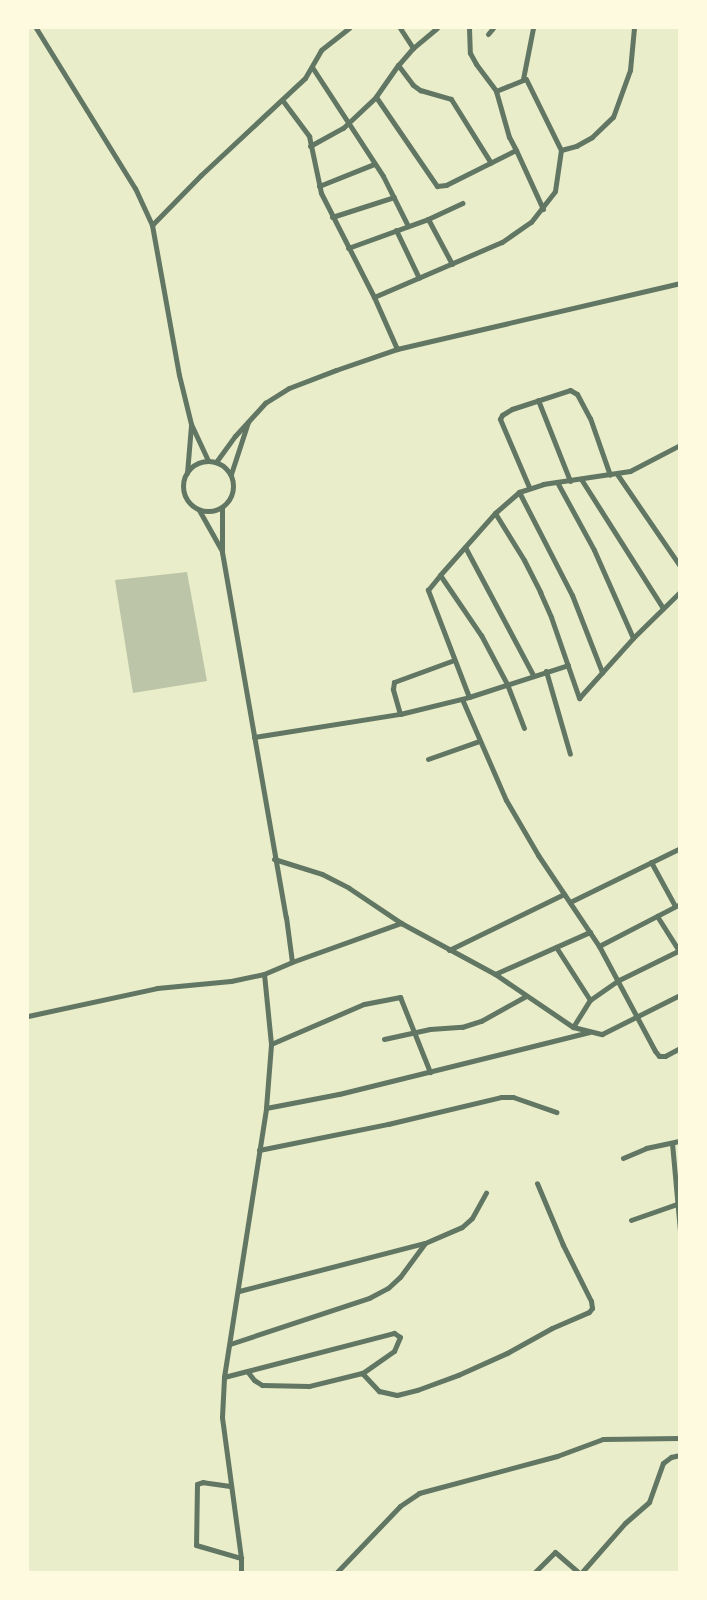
<!DOCTYPE html>
<html>
<head>
<meta charset="utf-8">
<style>
  body { margin:0 }
  #map { position:relative; width:707px; height:1600px; overflow:hidden; background:#e9edc9; font-family:Raleway,sans-serif }
  div>[style] { position:absolute }
  [style*='--x'] { left:calc(var(--x)*1px); top:calc(var(--y)*1px); width:calc(var(--w)*1px); rotate:calc(var(--a)*1deg) }
  .building>* { inset:0; background:#bcc5a7 }
  .minor>* { height:5px; margin:-2.5px; padding:0 2.5px; transform-origin:2.5px; border-radius:2.5px; background:#617663 }
  .minor>.ring { margin:-2.5px; padding:0; box-sizing:content-box; background:none; border:5px solid #617663; border-radius:50% }
  span { translate:-50% -50%; white-space:nowrap; text-align:center; line-height:1.15; -webkit-text-stroke:4px #fefae0; paint-order:stroke }
  .frame { position:absolute; inset:0; border:29px solid #fefae0; pointer-events:none }
</style>
</head>
<body>
<div id="map">
  <div class="building">
    <i style="clip-path:polygon(187px 572px,207px 681px,133px 693px,115px 580px)"></i>
  </div>
  <div class="minor">
    <i style="--x:36;--y:28;--w:188;--a:58.3"></i>
    <i style="--x:135;--y:188;--w:41;--a:65.3"></i>
    <i style="--x:152;--y:225;--w:152;--a:79.8"></i>
    <i style="--x:179;--y:375;--w:50;--a:76.2"></i>
    <i style="--x:191;--y:424;--w:40;--a:65"></i>
    <i style="--x:400;--y:28;--w:24;--a:57"></i>
    <i style="--x:437;--y:28;--w:31;--a:140"></i>
    <i style="--x:413;--y:48;--w:23;--a:131"></i>
    <i style="--x:398;--y:65;--w:39;--a:125"></i>
    <i style="--x:376;--y:97;--w:108;--a:55.6"></i>
    <i style="--x:437;--y:186;--w:9;--a:-6"></i>
    <i style="--x:446;--y:185;--w:78;--a:-26.6"></i>
    <i style="--x:516;--y:150;--w:65;--a:65.4"></i>
    <i style="--x:469;--y:28;--w:25;--a:88"></i>
    <i style="--x:470;--y:53;--w:13;--a:61"></i>
    <i style="--x:476;--y:64;--w:34;--a:53"></i>
    <i style="--x:488;--y:34;--w:8;--a:-50"></i>
    <i style="--x:398;--y:65;--w:25;--a:53"></i>
    <i style="--x:413;--y:85;--w:9;--a:36"></i>
    <i style="--x:420;--y:90;--w:32;--a:16"></i>
    <i style="--x:451;--y:99;--w:75;--a:58"></i>
    <i style="--x:312;--y:67;--w:130;--a:56.9"></i>
    <i style="--x:383;--y:176;--w:56;--a:63.4"></i>
    <i style="--x:523;--y:79;--w:52;--a:-78.9"></i>
    <i style="--x:283;--y:101;--w:44;--a:53.4"></i>
    <i style="--x:309;--y:136;--w:58;--a:78.1"></i>
    <i style="--x:321;--y:193;--w:117;--a:63"></i>
    <i style="--x:374;--y:297;--w:139;--a:-23.3"></i>
    <i style="--x:502;--y:242;--w:35;--a:-35"></i>
    <i style="--x:531;--y:222;--w:39;--a:-52"></i>
    <i style="--x:555;--y:191;--w:41;--a:-81.7"></i>
    <i style="--x:561;--y:150;--w:16;--a:-15"></i>
    <i style="--x:576;--y:146;--w:18;--a:-29"></i>
    <i style="--x:592;--y:137;--w:29;--a:-44"></i>
    <i style="--x:613;--y:117;--w:50;--a:-70.1"></i>
    <i style="--x:630;--y:70;--w:42;--a:-84.6"></i>
    <i style="--x:310;--y:146;--w:38;--a:-29"></i>
    <i style="--x:343;--y:128;--w:45;--a:-43.2"></i>
    <i style="--x:516;--y:150;--w:15;--a:-118"></i>
    <i style="--x:509;--y:137;--w:48;--a:-105.8"></i>
    <i style="--x:496;--y:91;--w:32;--a:-22"></i>
    <i style="--x:526;--y:79;--w:79;--a:63.8"></i>
    <i style="--x:319;--y:186;--w:59;--a:-21.8"></i>
    <i style="--x:332;--y:217;--w:65;--a:-17.9"></i>
    <i style="--x:428;--y:219;--w:38;--a:-25"></i>
    <i style="--x:152;--y:225;--w:70;--a:-45.6"></i>
    <i style="--x:201;--y:175;--w:142;--a:-43"></i>
    <i style="--x:305;--y:78;--w:32;--a:-60"></i>
    <i style="--x:321;--y:50;--w:36;--a:-38"></i>
    <i style="--x:396;--y:230;--w:53;--a:64.4"></i>
    <i style="--x:348;--y:248;--w:85;--a:-19.9"></i>
    <i style="--x:428;--y:219;--w:51;--a:61.9"></i>
    <i style="--x:374;--y:297;--w:57;--a:66.1"></i>
    <i style="--x:538;--y:400;--w:87;--a:68.4"></i>
    <i class="ring" style="left:183px;top:461px;width:45px;height:45px"></i>
    <i style="--x:216;--y:462;--w:32;--a:-54"></i>
    <i style="--x:235;--y:436;--w:45;--a:-47.7"></i>
    <i style="--x:265;--y:403;--w:28;--a:-32"></i>
    <i style="--x:289;--y:388;--w:50;--a:-21"></i>
    <i style="--x:336;--y:370;--w:65;--a:-19"></i>
    <i style="--x:397;--y:349;--w:291;--a:-13.1"></i>
    <i style="--x:187;--y:473;--w:48;--a:-85.2"></i>
    <i style="--x:231;--y:474;--w:55;--a:-71.9"></i>
    <i style="--x:617;--y:474;--w:112;--a:55.6"></i>
    <i style="--x:581;--y:479;--w:153;--a:57.6"></i>
    <i style="--x:557;--y:482;--w:77;--a:61.4"></i>
    <i style="--x:594;--y:550;--w:96;--a:66.1"></i>
    <i style="--x:529;--y:487;--w:74;--a:-113.1"></i>
    <i style="--x:500;--y:419;--w:4;--a:-63"></i>
    <i style="--x:502;--y:415;--w:12;--a:-31"></i>
    <i style="--x:512;--y:409;--w:61;--a:-18.1"></i>
    <i style="--x:570;--y:390;--w:8;--a:30"></i>
    <i style="--x:577;--y:394;--w:27;--a:62"></i>
    <i style="--x:590;--y:418;--w:60;--a:70.7"></i>
    <i style="--x:519;--y:492;--w:116;--a:62.8"></i>
    <i style="--x:572;--y:595;--w:83;--a:68.7"></i>
    <i style="--x:222;--y:507;--w:45;--a:90"></i>
    <i style="--x:222;--y:552;--w:371;--a:80.1"></i>
    <i style="--x:286;--y:917;--w:45;--a:82.4"></i>
    <i style="--x:199;--y:510;--w:47;--a:60.7"></i>
    <i style="--x:495;--y:513;--w:55;--a:58.3"></i>
    <i style="--x:524;--y:560;--w:36;--a:63"></i>
    <i style="--x:540;--y:592;--w:27;--a:66"></i>
    <i style="--x:551;--y:617;--w:86;--a:70.9"></i>
    <i style="--x:579;--y:698;--w:81;--a:-48"></i>
    <i style="--x:633;--y:638;--w:66;--a:-44.4"></i>
    <i style="--x:465;--y:547;--w:145;--a:62"></i>
    <i style="--x:440;--y:575;--w:73;--a:55.7"></i>
    <i style="--x:481;--y:635;--w:55;--a:62"></i>
    <i style="--x:507;--y:684;--w:47;--a:68.9"></i>
    <i style="--x:546;--y:671;--w:86;--a:73.9"></i>
    <i style="--x:469;--y:697;--w:115;--a:-111"></i>
    <i style="--x:428;--y:590;--w:19;--a:-51"></i>
    <i style="--x:440;--y:575;--w:83;--a:-48.4"></i>
    <i style="--x:495;--y:513;--w:32;--a:-41"></i>
    <i style="--x:519;--y:492;--w:25;--a:-18"></i>
    <i style="--x:543;--y:484;--w:88;--a:-8.5"></i>
    <i style="--x:630;--y:471;--w:56;--a:-27.5"></i>
    <i style="--x:462;--y:699;--w:110;--a:66.5"></i>
    <i style="--x:506;--y:800;--w:64;--a:59.8"></i>
    <i style="--x:538;--y:855;--w:110;--a:56.2"></i>
    <i style="--x:599;--y:946;--w:119;--a:61.9"></i>
    <i style="--x:655;--y:1051;--w:6;--a:51"></i>
    <i style="--x:659;--y:1056;--w:6;--a:0"></i>
    <i style="--x:665;--y:1056;--w:17;--a:-28"></i>
    <i style="--x:400;--y:714;--w:26;--a:-106"></i>
    <i style="--x:393;--y:689;--w:7;--a:-82"></i>
    <i style="--x:394;--y:682;--w:64;--a:-20.1"></i>
    <i style="--x:254;--y:737;--w:148;--a:-9"></i>
    <i style="--x:400;--y:714;--w:71;--a:-13.8"></i>
    <i style="--x:469;--y:697;--w:104;--a:-17.9"></i>
    <i style="--x:428;--y:759;--w:54;--a:-19.4"></i>
    <i style="--x:274;--y:859;--w:50;--a:17.4"></i>
    <i style="--x:322;--y:874;--w:30;--a:27"></i>
    <i style="--x:349;--y:888;--w:63;--a:33.9"></i>
    <i style="--x:401;--y:923;--w:107;--a:28.5"></i>
    <i style="--x:495;--y:974;--w:94;--a:34.2"></i>
    <i style="--x:573;--y:1027;--w:30;--a:14"></i>
    <i style="--x:602;--y:1034;--w:87;--a:-26.6"></i>
    <i style="--x:651;--y:862;--w:50;--a:61.4"></i>
    <i style="--x:570;--y:902;--w:123;--a:-26.1"></i>
    <i style="--x:657;--y:916;--w:41;--a:57.8"></i>
    <i style="--x:599;--y:946;--w:91;--a:-27.4"></i>
    <i style="--x:556;--y:947;--w:63;--a:57.3"></i>
    <i style="--x:449;--y:950;--w:128;--a:-26"></i>
    <i style="--x:495;--y:974;--w:104;--a:-23.9"></i>
    <i style="--x:28;--y:1016;--w:132;--a:-12.2"></i>
    <i style="--x:157;--y:988;--w:74;--a:-5.4"></i>
    <i style="--x:231;--y:981;--w:34;--a:-12"></i>
    <i style="--x:264;--y:974;--w:30;--a:-23"></i>
    <i style="--x:292;--y:962;--w:116;--a:-19.7"></i>
    <i style="--x:573;--y:1027;--w:32;--a:-58"></i>
    <i style="--x:590;--y:1000;--w:35;--a:-35"></i>
    <i style="--x:619;--y:980;--w:68;--a:-26.2"></i>
    <i style="--x:384;--y:1039;--w:47;--a:-12.3"></i>
    <i style="--x:430;--y:1029;--w:32;--a:-4"></i>
    <i style="--x:462;--y:1027;--w:20;--a:-18"></i>
    <i style="--x:481;--y:1021;--w:51;--a:-29.1"></i>
    <i style="--x:271;--y:1044;--w:101;--a:-23.3"></i>
    <i style="--x:364;--y:1004;--w:37;--a:-11"></i>
    <i style="--x:400;--y:997;--w:81;--a:68.2"></i>
    <i style="--x:266;--y:1108;--w:74;--a:-10.9"></i>
    <i style="--x:339;--y:1094;--w:258;--a:-13.9"></i>
    <i style="--x:672;--y:1143;--w:88;--a:84.8"></i>
    <i style="--x:259;--y:1150;--w:132;--a:-11.4"></i>
    <i style="--x:388;--y:1124;--w:116;--a:-13.4"></i>
    <i style="--x:501;--y:1097;--w:12;--a:0"></i>
    <i style="--x:513;--y:1097;--w:46;--a:19.2"></i>
    <i style="--x:623;--y:1158;--w:25;--a:-23"></i>
    <i style="--x:646;--y:1148;--w:35;--a:-12"></i>
    <i style="--x:631;--y:1220;--w:52;--a:-19.1"></i>
    <i style="--x:239;--y:1291;--w:192;--a:-14.5"></i>
    <i style="--x:230;--y:1344;--w:146;--a:-18.3"></i>
    <i style="--x:369;--y:1298;--w:21;--a:-28"></i>
    <i style="--x:388;--y:1288;--w:16;--a:-43"></i>
    <i style="--x:400;--y:1277;--w:42;--a:-53.7"></i>
    <i style="--x:425;--y:1243;--w:40;--a:-23.4"></i>
    <i style="--x:462;--y:1227;--w:13;--a:-42"></i>
    <i style="--x:472;--y:1218;--w:29;--a:-61"></i>
    <i style="--x:362;--y:1373;--w:25;--a:47"></i>
    <i style="--x:379;--y:1391;--w:18;--a:13"></i>
    <i style="--x:397;--y:1395;--w:21;--a:-14"></i>
    <i style="--x:417;--y:1390;--w:44;--a:-20.1"></i>
    <i style="--x:458;--y:1375;--w:54;--a:-24.2"></i>
    <i style="--x:507;--y:1353;--w:51;--a:-29.1"></i>
    <i style="--x:552;--y:1328;--w:40;--a:-23.4"></i>
    <i style="--x:589;--y:1312;--w:5;--a:-53"></i>
    <i style="--x:592;--y:1308;--w:7;--a:-98"></i>
    <i style="--x:591;--y:1301;--w:63;--a:-116.6"></i>
    <i style="--x:563;--y:1245;--w:67;--a:-112.8"></i>
    <i style="--x:224;--y:1377;--w:176;--a:-14.5"></i>
    <i style="--x:394;--y:1333;--w:7;--a:34"></i>
    <i style="--x:400;--y:1337;--w:15;--a:113"></i>
    <i style="--x:394;--y:1351;--w:39;--a:145"></i>
    <i style="--x:362;--y:1373;--w:55;--a:166.2"></i>
    <i style="--x:309;--y:1386;--w:47;--a:-178.8"></i>
    <i style="--x:262;--y:1385;--w:9;--a:-148"></i>
    <i style="--x:254;--y:1380;--w:11;--a:-128"></i>
    <i style="--x:230;--y:1486;--w:27;--a:-172"></i>
    <i style="--x:203;--y:1482;--w:6;--a:162"></i>
    <i style="--x:197;--y:1484;--w:61;--a:90.9"></i>
    <i style="--x:196;--y:1545;--w:47;--a:16.1"></i>
    <i style="--x:241;--y:1572;--w:14;--a:-90"></i>
    <i style="--x:241;--y:1558;--w:142;--a:-97.7"></i>
    <i style="--x:222;--y:1417;--w:40;--a:-87.1"></i>
    <i style="--x:224;--y:1377;--w:272;--a:-81.1"></i>
    <i style="--x:266;--y:1108;--w:64;--a:-85.5"></i>
    <i style="--x:271;--y:1044;--w:70;--a:-95.7"></i>
    <i style="--x:337;--y:1572;--w:91;--a:-46.3"></i>
    <i style="--x:400;--y:1506;--w:23;--a:-34"></i>
    <i style="--x:419;--y:1493;--w:143;--a:-15"></i>
    <i style="--x:557;--y:1456;--w:49;--a:-20.3"></i>
    <i style="--x:603;--y:1439;--w:77;--a:-0.7"></i>
    <i style="--x:535;--y:1572;--w:28;--a:-45"></i>
    <i style="--x:555;--y:1552;--w:30;--a:41"></i>
    <i style="--x:582;--y:1572;--w:65;--a:-48.7"></i>
    <i style="--x:625;--y:1523;--w:32;--a:-41"></i>
    <i style="--x:649;--y:1502;--w:41;--a:-70.3"></i>
    <i style="--x:663;--y:1463;--w:10;--a:-37"></i>
    <i style="--x:671;--y:1457;--w:9;--a:-13"></i>
  </div>
  <div class="frame"></div>
</div>
</body>
</html>
